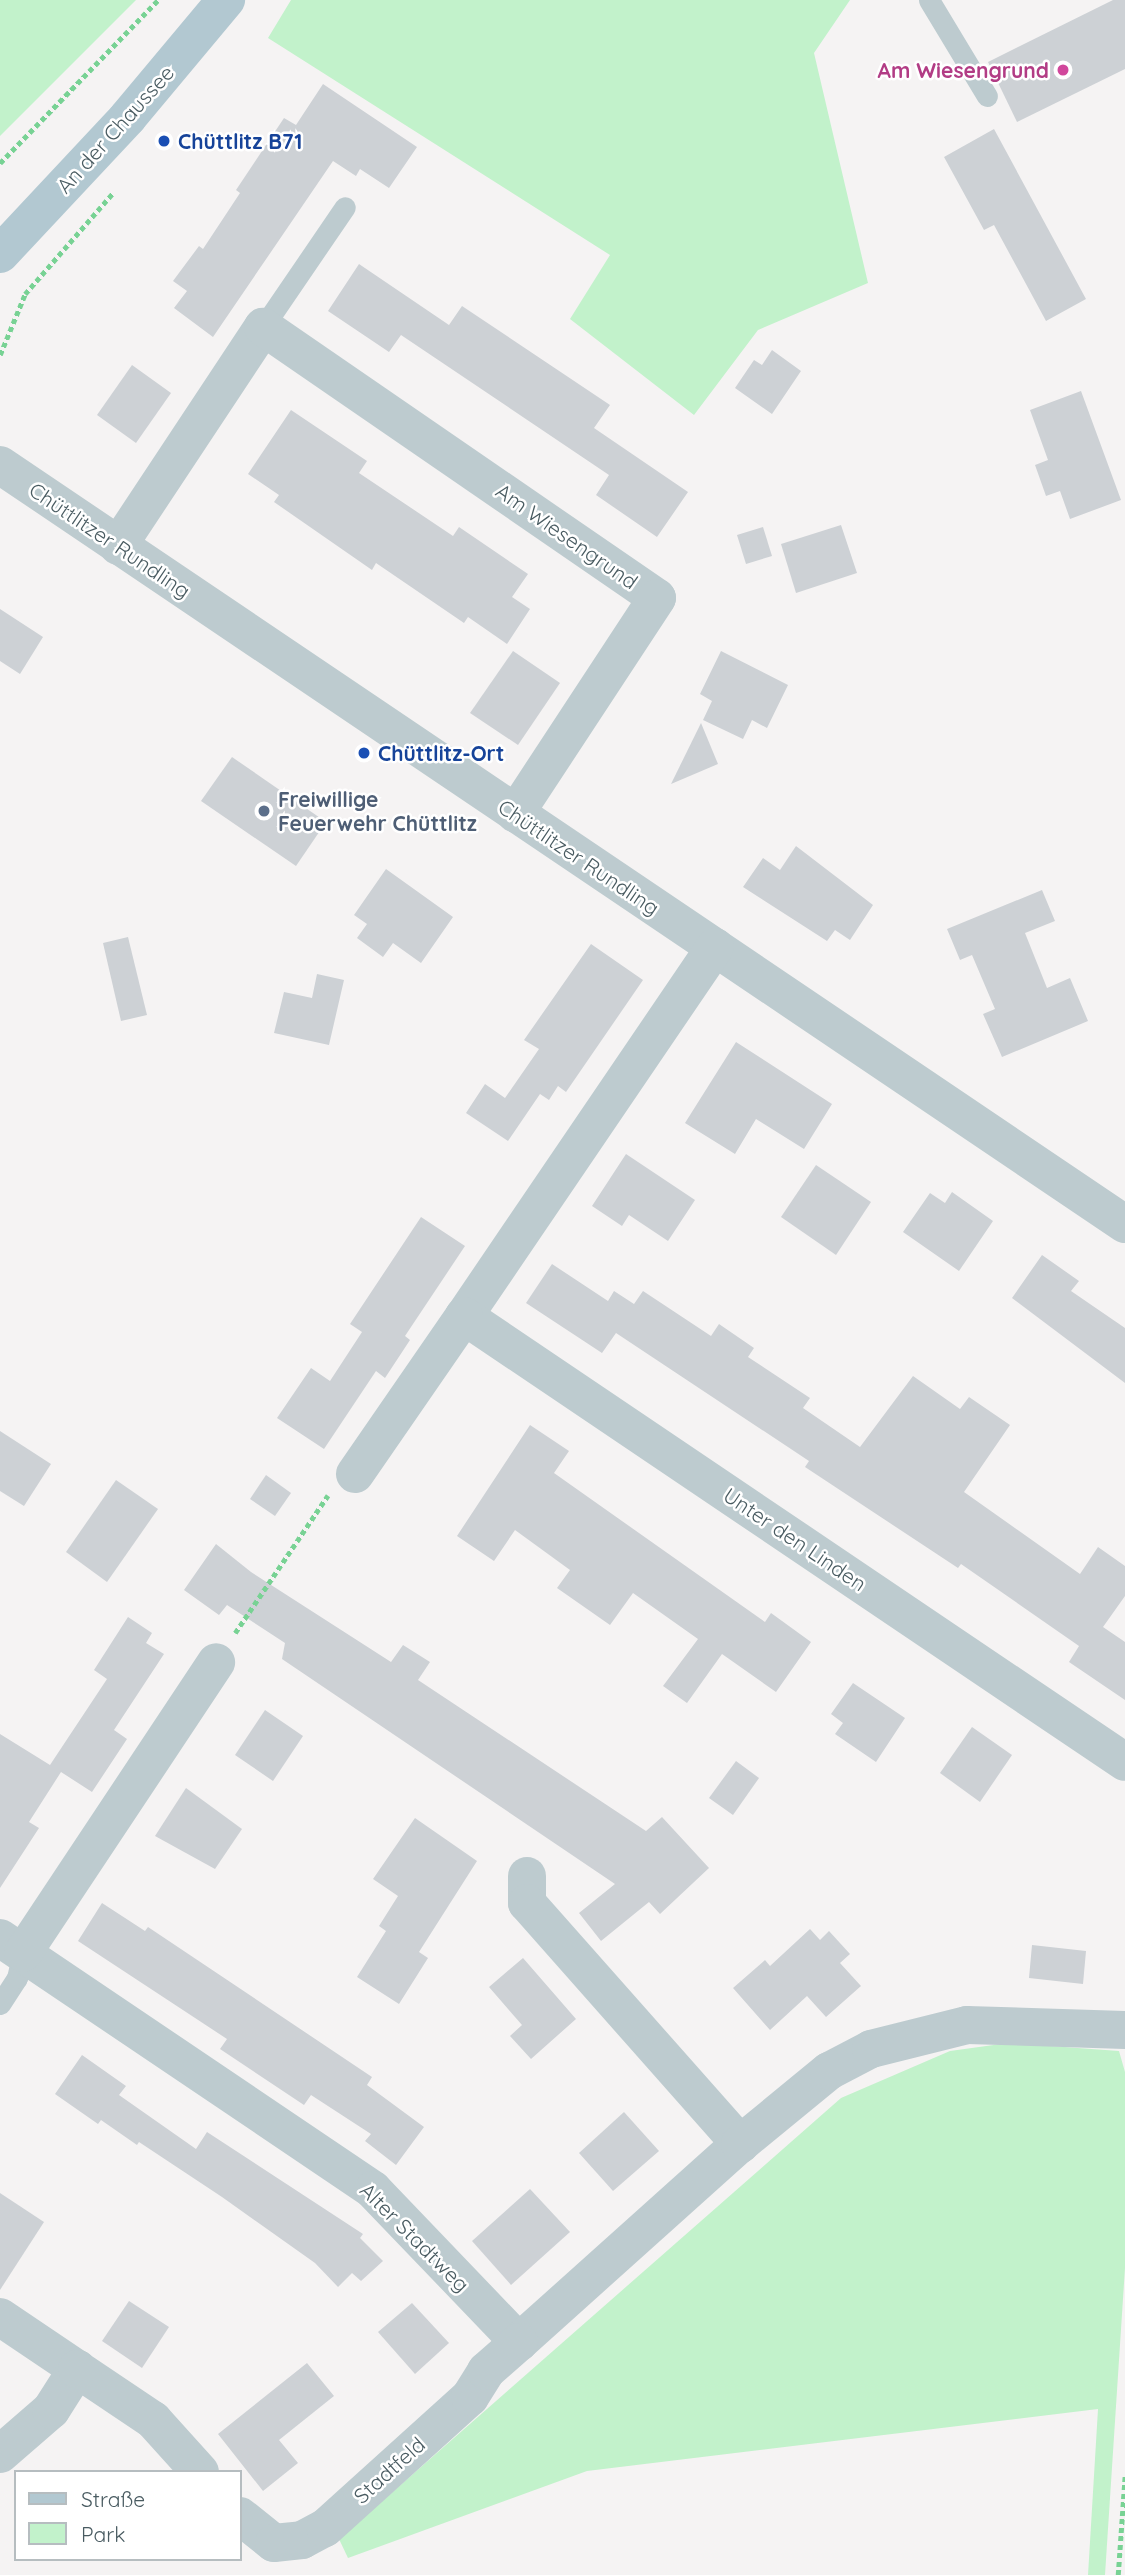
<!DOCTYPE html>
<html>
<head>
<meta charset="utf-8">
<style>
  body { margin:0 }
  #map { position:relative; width:1125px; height:2575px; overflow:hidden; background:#f5f3f3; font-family:Quicksand,sans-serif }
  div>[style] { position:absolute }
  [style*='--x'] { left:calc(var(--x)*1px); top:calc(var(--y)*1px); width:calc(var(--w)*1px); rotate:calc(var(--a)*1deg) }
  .green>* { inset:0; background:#c2f2cb }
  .building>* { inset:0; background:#cdd1d5 }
  .path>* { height:4.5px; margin-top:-2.25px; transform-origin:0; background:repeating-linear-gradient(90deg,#78d294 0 5px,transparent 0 8.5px) }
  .service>* { height:21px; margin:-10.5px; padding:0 10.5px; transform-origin:10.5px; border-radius:10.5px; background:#bdcbcf }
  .minor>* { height:38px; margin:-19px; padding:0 19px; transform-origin:19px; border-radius:19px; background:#bdcbcf }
  .primary>* { height:38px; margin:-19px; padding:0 19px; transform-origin:19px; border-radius:19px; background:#b2c8d1 }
  .dots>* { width:19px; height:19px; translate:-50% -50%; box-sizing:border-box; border:4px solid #fff; border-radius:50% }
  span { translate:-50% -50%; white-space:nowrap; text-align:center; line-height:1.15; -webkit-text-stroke:5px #fff; paint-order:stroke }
  .hotel-label { font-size:21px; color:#b23c85; font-weight:700 }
  .right { translate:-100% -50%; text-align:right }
  .street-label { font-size:21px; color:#495b61 }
  .transit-label { font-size:21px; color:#164399; font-weight:700 }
  .left { translate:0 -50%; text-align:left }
  .service-label { font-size:21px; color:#4e5e75; font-weight:700 }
  .legend { position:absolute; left:14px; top:2470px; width:228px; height:91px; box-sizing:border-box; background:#fff; border:2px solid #b6bdc0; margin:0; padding:9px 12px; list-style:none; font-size:21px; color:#495b61 }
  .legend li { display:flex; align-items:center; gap:14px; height:35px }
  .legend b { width:35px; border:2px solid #b6bdc0 }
</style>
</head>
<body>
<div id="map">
  <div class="green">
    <i style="clip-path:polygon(0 0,136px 0,0 136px)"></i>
    <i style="clip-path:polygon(291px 0,850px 0,814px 53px,868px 283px,758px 330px,694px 415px,570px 319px,610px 255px,268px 38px)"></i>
    <i style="clip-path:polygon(1008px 2043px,1119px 2051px,1125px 2072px,1125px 2268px,1105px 2575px,1088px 2575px,1098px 2409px,587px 2471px,348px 2558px,339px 2539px,841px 2098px,950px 2051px)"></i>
  </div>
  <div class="building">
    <i style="clip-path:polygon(1113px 0,1125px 0,1125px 69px,1017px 122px,988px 62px)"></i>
    <i style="clip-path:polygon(323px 84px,417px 147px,389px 188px,360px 169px,356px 176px,333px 161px,213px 337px,174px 308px,187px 291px,173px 281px,199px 246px,203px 249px,240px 193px,236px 190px,284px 118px,296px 125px)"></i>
    <i style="clip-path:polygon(994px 129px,1086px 299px,1046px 321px,994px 225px,984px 230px,944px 157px)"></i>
    <i style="clip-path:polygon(359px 264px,449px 325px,462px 306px,610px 405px,594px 428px,688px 492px,657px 537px,596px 495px,609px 475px,401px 335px,389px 352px,328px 311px)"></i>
    <i style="clip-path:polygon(772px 350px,801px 371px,772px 414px,735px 388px,754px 360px,762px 365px)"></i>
    <i style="clip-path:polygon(132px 365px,171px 393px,136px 443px,97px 415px)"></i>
    <i style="clip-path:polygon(1081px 391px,1121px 500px,1070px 519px,1060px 491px,1046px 496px,1035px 465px,1048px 460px,1030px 410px)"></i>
    <i style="clip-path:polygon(291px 410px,367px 461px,359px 473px,453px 536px,459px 527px,528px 574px,512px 597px,530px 609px,507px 644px,468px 617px,464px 623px,376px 563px,372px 570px,274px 502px,279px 495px,248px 474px)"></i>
    <i style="clip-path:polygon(841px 525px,857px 573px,796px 593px,781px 544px)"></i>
    <i style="clip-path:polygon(763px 527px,772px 556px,746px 564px,737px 535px)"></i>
    <i style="clip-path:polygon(0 609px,43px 637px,20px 674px,0 661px)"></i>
    <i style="clip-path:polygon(513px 651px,560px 683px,518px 745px,470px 713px)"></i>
    <i style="clip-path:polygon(721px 651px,788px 685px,767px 728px,752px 720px,743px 739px,703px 720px,712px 701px,700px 694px)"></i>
    <i style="clip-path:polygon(701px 723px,718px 764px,671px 784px)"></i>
    <i style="clip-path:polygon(232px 757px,326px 822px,296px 866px,201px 801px)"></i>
    <i style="clip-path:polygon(796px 846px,873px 905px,850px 940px,835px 930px,827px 941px,743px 887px,763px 858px,780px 870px)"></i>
    <i style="clip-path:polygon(386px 869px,453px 917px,421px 963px,393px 943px,383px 957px,357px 938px,367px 924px,354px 915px)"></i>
    <i style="clip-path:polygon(1042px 890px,1055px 921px,1025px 933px,1047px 988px,1070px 978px,1088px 1021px,1002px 1057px,983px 1014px,995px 1009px,972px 955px,960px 960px,947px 929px)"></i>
    <i style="clip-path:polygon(128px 937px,147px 1015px,121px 1021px,103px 943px)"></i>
    <i style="clip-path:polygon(591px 944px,643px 980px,566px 1092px,558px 1086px,549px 1100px,540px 1094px,508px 1141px,466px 1113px,485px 1084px,505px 1098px,539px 1049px,524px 1040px)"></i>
    <i style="clip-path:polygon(317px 974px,344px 980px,329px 1045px,274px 1033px,284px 992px,312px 998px)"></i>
    <i style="clip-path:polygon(736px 1042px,832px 1104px,804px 1149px,756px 1119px,735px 1154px,685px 1123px)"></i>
    <i style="clip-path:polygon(626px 1154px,695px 1200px,668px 1241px,629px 1215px,622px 1226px,592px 1206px)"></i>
    <i style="clip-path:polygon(816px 1165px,871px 1202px,836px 1255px,781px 1217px)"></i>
    <i style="clip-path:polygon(952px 1192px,993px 1221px,959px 1271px,903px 1232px,930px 1193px,945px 1203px)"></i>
    <i style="clip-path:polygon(421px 1217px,465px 1246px,405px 1336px,410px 1340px,385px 1378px,376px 1371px,324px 1449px,277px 1418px,311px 1368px,330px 1381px,362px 1332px,350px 1324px)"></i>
    <i style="clip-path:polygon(1042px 1255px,1079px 1281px,1071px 1291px,1125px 1328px,1125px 1383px,1012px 1298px)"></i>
    <i style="clip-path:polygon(552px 1264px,608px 1301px,614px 1291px,634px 1304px,643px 1291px,711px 1336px,719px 1324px,754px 1348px,748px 1357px,810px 1398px,803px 1408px,860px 1447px,913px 1376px,960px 1409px,969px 1397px,1010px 1425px,964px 1492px,1080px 1574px,1098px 1547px,1125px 1566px,1125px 1596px,1103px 1627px,1125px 1642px,1125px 1700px,1069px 1662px,1079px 1646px,961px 1564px,958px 1568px,805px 1467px,809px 1461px,616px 1333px,602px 1353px,526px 1303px)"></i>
    <i style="clip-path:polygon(530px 1425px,569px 1451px,554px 1473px,765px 1622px,771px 1613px,811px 1642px,776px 1692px,722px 1654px,687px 1703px,663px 1686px,698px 1639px,633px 1593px,610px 1625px,557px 1588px,570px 1570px,515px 1530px,494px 1561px,457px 1536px)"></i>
    <i style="clip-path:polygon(0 1431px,51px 1464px,24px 1506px,0 1491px)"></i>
    <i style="clip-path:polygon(266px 1475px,291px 1493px,275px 1516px,250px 1499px)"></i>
    <i style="clip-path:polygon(116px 1480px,158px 1509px,107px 1582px,66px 1552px)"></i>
    <i style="clip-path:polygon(216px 1544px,251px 1572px,391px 1662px,403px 1645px,430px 1662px,418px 1680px,646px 1831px,662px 1817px,709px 1868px,660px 1914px,649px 1902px,601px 1941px,579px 1913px,615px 1884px,282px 1659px,285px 1643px,227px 1605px,219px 1615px,184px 1590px)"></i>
    <i style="clip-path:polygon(128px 1617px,152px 1633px,146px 1643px,164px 1654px,114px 1730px,127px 1739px,92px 1792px,61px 1772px,29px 1822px,39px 1828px,0 1888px,0 1734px,50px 1765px,107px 1679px,94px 1670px)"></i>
    <i style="clip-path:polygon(853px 1683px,905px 1718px,876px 1762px,835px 1734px,843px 1723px,831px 1714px)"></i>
    <i style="clip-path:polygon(265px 1710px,303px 1736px,273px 1781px,235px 1755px)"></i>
    <i style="clip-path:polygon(972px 1727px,1012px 1755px,980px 1802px,940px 1773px)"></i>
    <i style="clip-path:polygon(736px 1761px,759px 1778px,733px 1815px,709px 1798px)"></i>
    <i style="clip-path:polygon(186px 1788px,242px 1829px,215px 1869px,155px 1836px)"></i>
    <i style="clip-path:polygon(415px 1818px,477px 1861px,419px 1952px,428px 1958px,399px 2004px,357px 1977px,386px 1931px,379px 1926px,398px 1896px,373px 1879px)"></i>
    <i style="clip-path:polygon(102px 1903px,145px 1931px,148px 1927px,372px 2077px,367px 2085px,424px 2127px,396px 2165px,365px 2141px,371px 2134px,311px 2095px,304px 2105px,220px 2049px,227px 2039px,78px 1941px)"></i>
    <i style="clip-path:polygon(810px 1929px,820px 1940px,829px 1931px,850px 1954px,840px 1963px,861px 1986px,826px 2017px,807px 1996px,770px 2030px,733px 1988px,765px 1960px,770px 1966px)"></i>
    <i style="clip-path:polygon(1032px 1945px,1086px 1951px,1083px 1984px,1029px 1978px)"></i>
    <i style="clip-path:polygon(523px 1958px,576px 2019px,531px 2059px,510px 2036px,522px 2025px,489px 1987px)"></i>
    <i style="clip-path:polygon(82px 2055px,126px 2086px,119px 2095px,196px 2149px,207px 2132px,363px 2234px,360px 2238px,383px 2261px,361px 2281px,352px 2273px,338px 2287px,315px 2263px,222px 2197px,139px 2142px,137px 2145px,101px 2120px,98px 2124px,55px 2094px)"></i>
    <i style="clip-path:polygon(624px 2112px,659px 2151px,613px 2191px,579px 2153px)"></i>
    <i style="clip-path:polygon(530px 2189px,570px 2232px,511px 2285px,472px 2241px)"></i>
    <i style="clip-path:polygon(0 2193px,44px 2222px,0 2290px)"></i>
    <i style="clip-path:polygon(129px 2301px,169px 2327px,142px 2368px,102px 2341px)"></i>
    <i style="clip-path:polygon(412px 2303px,449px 2343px,415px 2374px,378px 2332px)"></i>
    <i style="clip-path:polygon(307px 2363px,334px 2396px,279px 2440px,298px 2463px,263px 2491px,218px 2434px)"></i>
  </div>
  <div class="path">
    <i style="--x:0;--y:163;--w:227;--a:-45.9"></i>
    <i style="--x:0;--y:355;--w:66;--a:-67.7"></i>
    <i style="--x:25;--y:294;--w:133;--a:-49"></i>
    <i style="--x:235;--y:1633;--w:166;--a:-56"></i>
    <i style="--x:1118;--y:2575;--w:99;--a:-86"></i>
  </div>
  <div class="service">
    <i style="--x:929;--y:0;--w:112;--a:58.9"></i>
    <i style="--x:263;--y:327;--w:145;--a:-55.7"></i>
    <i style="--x:0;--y:2004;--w:31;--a:-57"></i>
    <i style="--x:17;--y:1978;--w:26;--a:-77"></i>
  </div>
  <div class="minor">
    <i style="--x:0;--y:465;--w:1357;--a:34.01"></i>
    <i style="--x:118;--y:546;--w:263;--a:-56.5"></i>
    <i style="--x:263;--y:327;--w:478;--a:34.5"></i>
    <i style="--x:657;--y:598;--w:258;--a:123.3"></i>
    <i style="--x:715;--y:947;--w:446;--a:124.2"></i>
    <i style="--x:464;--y:1316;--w:797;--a:34.01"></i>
    <i style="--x:355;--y:1474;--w:192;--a:-55.4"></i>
    <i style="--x:527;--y:1876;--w:27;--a:90"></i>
    <i style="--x:527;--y:1903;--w:322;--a:48.5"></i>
    <i style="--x:0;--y:1938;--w:450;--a:34"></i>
    <i style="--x:373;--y:2190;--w:211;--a:46.2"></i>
    <i style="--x:519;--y:2342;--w:297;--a:-41.9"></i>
    <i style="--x:740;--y:2144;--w:115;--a:-39.4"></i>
    <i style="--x:829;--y:2071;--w:47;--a:-27.6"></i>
    <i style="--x:871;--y:2049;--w:99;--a:-14"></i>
    <i style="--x:967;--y:2025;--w:158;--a:1.8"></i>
    <i style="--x:23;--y:1953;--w:349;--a:-56.4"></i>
    <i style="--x:0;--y:2317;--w:93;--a:34"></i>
    <i style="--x:0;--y:2454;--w:67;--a:-40.8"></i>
    <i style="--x:51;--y:2410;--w:49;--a:-57.6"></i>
    <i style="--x:77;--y:2369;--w:92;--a:33.9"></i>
    <i style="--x:153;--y:2420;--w:70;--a:47.9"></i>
    <i style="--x:240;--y:2516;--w:43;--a:38.5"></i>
    <i style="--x:274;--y:2543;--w:28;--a:-6"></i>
    <i style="--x:302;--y:2540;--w:26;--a:-28"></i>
    <i style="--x:325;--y:2528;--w:195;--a:-42.1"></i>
    <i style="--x:470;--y:2397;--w:31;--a:-58"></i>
    <i style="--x:486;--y:2371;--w:44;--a:-41.3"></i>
  </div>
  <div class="primary">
    <i style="--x:0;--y:254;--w:187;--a:-46.9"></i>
    <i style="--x:128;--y:117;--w:153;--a:-50.1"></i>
  </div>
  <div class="dots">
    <i style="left:1063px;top:70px;background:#d1479c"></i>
    <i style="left:164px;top:141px;background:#1a4fb4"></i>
    <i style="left:364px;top:753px;background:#1a4fb4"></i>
    <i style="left:264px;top:811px;background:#5c6f8a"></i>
  </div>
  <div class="hotel-label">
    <span class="right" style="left:1049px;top:70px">Am Wiesengrund</span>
  </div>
  <div class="street-label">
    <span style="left:115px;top:129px;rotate:-48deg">An der Chaussee</span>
    <span style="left:567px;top:536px;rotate:35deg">Am Wiesengrund</span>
    <span style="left:110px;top:540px;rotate:34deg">Chüttlitzer Rundling</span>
    <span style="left:579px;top:857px;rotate:34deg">Chüttlitzer Rundling</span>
    <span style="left:795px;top:1539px;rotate:34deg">Unter den Linden</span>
    <span style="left:415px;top:2237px;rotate:45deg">Alter Stadtweg</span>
    <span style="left:389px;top:2470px;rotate:-42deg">Stadtfeld</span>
  </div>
  <div class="transit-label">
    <span class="left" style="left:178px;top:141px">Chüttlitz B71</span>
    <span class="left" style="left:378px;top:753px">Chüttlitz-Ort</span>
  </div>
  <div class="service-label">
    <span class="left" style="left:278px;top:811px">Freiwillige<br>Feuerwehr Chüttlitz</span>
  </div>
  <ul class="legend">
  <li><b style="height:9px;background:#b2c8d1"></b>Straße</li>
  <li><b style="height:19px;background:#c2f2cb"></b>Park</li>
  </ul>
</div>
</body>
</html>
